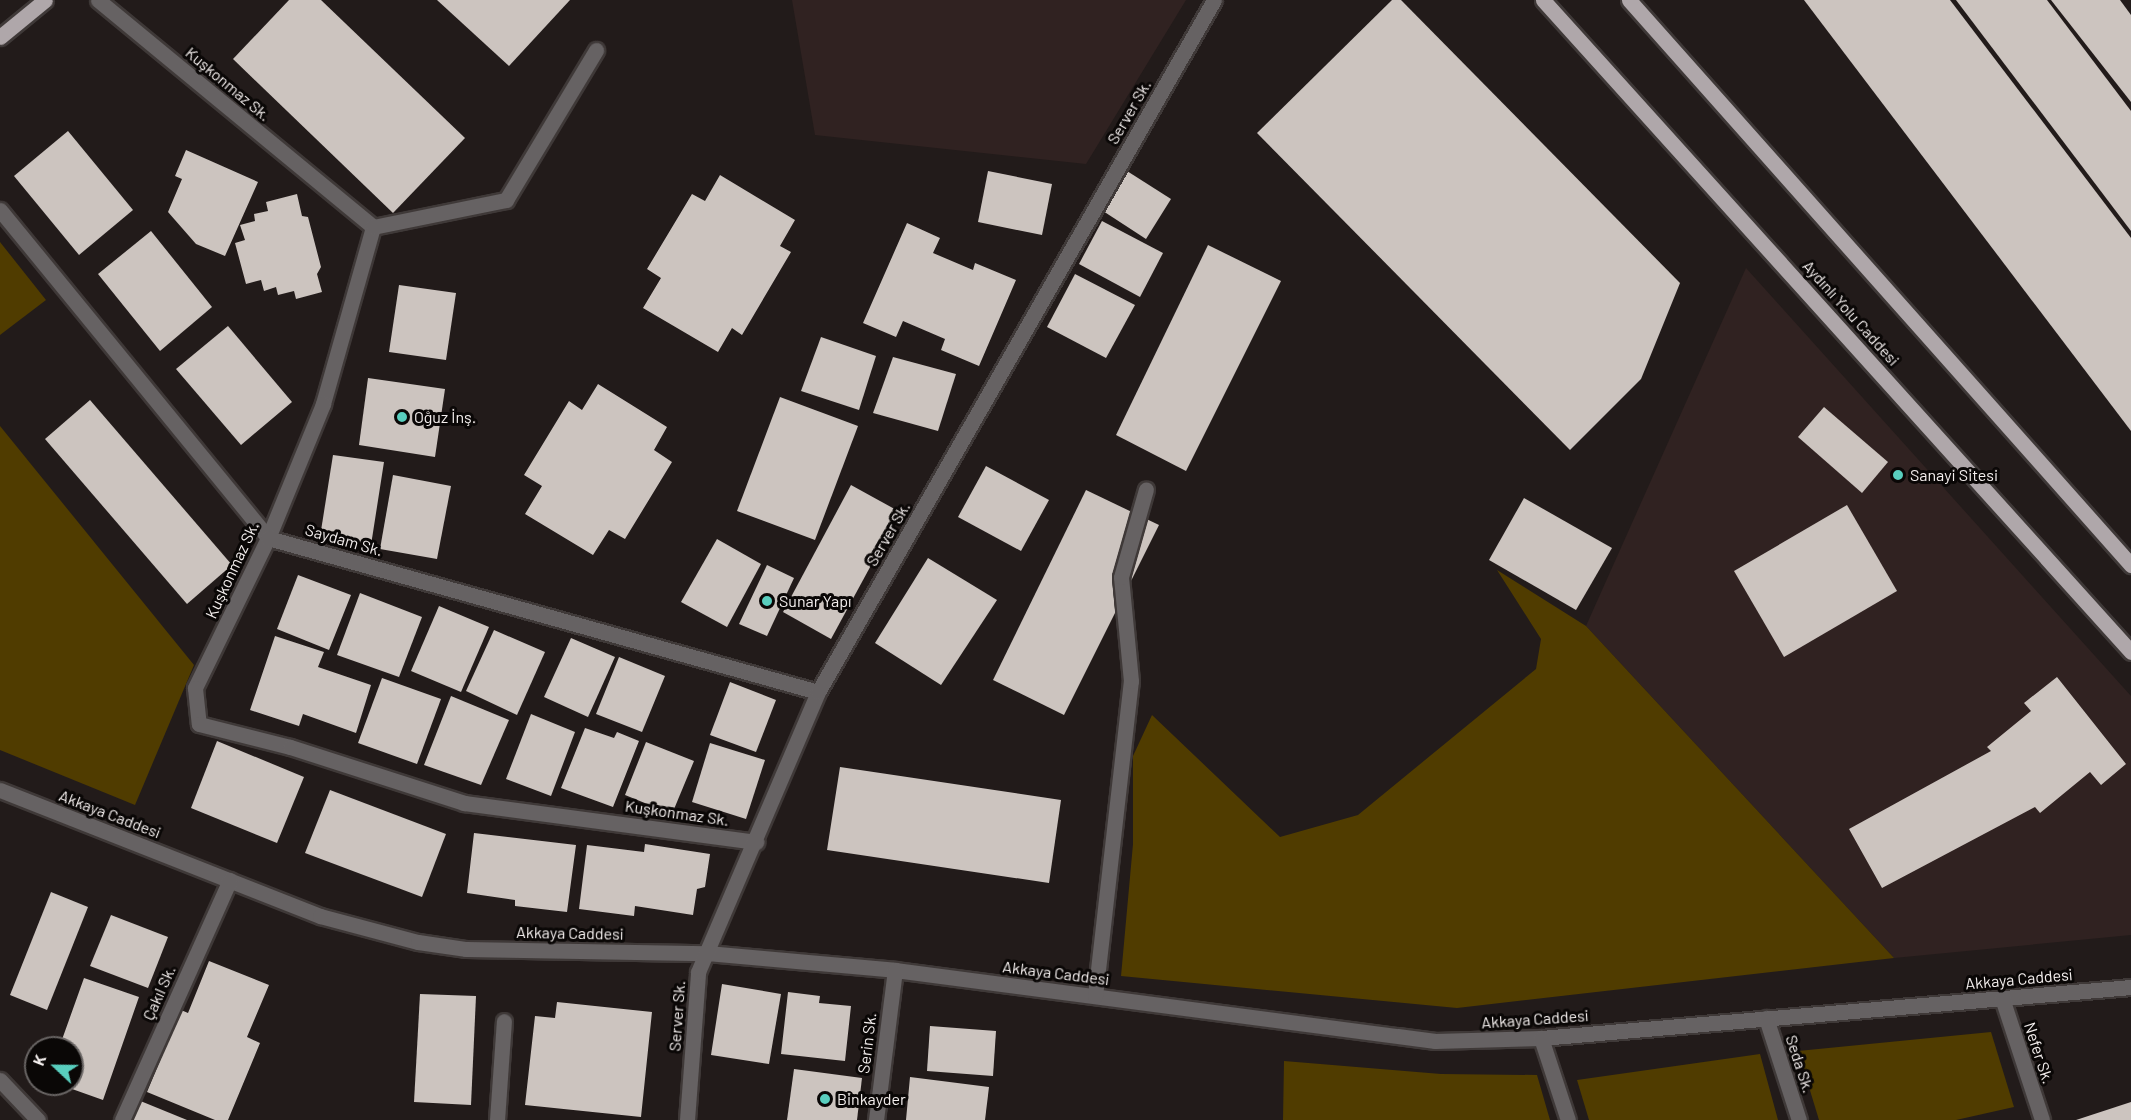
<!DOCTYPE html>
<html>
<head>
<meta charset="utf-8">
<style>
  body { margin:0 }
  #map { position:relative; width:2131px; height:1120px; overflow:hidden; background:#221b1a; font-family:Barlow,sans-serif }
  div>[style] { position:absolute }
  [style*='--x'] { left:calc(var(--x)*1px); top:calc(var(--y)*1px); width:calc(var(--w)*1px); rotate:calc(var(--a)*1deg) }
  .built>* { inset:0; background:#302221 }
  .green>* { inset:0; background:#503c00 }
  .building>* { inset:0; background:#ccc4bf }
  .roads { filter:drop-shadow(2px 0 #3f3938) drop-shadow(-2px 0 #3f3938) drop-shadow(0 2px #3f3938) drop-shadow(0 -2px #3f3938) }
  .minor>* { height:15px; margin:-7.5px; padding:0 7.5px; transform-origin:7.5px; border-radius:7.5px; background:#666263 }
  .major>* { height:15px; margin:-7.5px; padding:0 7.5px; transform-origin:7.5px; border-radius:7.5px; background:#afa7aa }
  .dots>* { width:16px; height:16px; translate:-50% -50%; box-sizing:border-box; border:3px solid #0a0706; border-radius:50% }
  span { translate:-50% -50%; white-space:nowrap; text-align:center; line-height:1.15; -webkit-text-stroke:6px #0a0706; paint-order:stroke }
  .street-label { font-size:16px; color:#f4efee }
  .poi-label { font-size:16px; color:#f4efee }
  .left { translate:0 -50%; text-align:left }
  .north { position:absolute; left:24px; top:1036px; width:60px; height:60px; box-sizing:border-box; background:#0a0706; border:2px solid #686463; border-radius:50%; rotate:292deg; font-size:16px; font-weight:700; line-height:24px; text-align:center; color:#f4efee }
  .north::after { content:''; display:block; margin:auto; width:21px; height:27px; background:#59cebe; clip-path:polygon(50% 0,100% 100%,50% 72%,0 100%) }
</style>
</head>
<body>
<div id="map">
  <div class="built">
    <i style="clip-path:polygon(792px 0,1186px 0,1086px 164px,815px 135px)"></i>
    <i style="clip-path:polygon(1746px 268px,2131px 696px,2131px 935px,1894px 958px,1586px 626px)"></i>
  </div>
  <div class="green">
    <i style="clip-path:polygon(0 242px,46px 300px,0 335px)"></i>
    <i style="clip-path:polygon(0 426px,194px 665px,135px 805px,0 750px)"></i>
    <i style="clip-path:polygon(1497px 570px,1586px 626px,1894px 958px,1457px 1008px,1121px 976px,1133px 844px,1133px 756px,1152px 715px,1280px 837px,1358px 815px,1536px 669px,1541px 639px)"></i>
    <i style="clip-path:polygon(1991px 1032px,2014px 1107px,1956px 1120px,1819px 1120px,1798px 1051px)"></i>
    <i style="clip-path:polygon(1760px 1054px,1778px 1120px,1589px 1120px,1577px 1080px)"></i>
    <i style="clip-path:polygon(1284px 1061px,1441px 1074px,1537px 1075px,1550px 1120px,1283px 1120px)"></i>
  </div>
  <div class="building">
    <i style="clip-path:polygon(289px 0,321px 0,465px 138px,393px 213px,233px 59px)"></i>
    <i style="clip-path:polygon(437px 0,570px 0,509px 66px)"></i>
    <i style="clip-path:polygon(1392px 0,1401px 0,1680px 283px,1641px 379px,1570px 450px,1257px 133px)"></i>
    <i style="clip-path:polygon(1804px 0,1950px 0,2131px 238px,2131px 431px)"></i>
    <i style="clip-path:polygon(1956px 0,2047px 0,2131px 111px,2131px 231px)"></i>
    <i style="clip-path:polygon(2051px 0,2120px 0,2131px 15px,2131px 102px)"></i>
    <i style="clip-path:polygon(68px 131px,133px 210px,79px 255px,14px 176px)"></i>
    <i style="clip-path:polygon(186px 150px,258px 182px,225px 256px,196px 244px,168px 212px,182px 179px,175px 176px)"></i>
    <i style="clip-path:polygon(988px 171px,1052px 184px,1042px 235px,978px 222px)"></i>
    <i style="clip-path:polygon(1127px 171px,1171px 199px,1146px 239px,1103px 211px)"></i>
    <i style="clip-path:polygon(720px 175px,795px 220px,780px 246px,791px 252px,742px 335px,732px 328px,718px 352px,643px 308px,661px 278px,647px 269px,692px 194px,705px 201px)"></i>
    <i style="clip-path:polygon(297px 194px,302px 216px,308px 217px,321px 267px,317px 274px,322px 292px,296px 299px,294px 291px,278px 295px,276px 287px,264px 291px,261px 280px,246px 284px,235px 243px,245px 240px,240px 225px,255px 221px,254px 214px,268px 211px,266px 202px)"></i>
    <i style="clip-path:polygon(1102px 221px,1163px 253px,1140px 297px,1079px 264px)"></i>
    <i style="clip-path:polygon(907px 223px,940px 238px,933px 253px,973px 270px,975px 263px,1016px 280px,979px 366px,941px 350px,945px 339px,903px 321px,896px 337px,863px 323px)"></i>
    <i style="clip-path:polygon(151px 231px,212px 307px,160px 351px,98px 274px)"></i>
    <i style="clip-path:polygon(1208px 245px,1281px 281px,1186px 471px,1116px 435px)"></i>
    <i style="clip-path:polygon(1075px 274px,1135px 305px,1106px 358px,1047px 327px)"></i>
    <i style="clip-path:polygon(399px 285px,456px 293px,446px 360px,389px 352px)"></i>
    <i style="clip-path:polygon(228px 326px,292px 402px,241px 445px,176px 369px)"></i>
    <i style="clip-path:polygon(821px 337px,876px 356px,859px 410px,801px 391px)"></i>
    <i style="clip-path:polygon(893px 357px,956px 374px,938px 431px,873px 413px)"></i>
    <i style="clip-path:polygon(368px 378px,445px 389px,435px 457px,359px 445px)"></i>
    <i style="clip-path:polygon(598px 384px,667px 427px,654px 450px,672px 462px,625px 539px,609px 530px,593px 555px,525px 514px,542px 486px,524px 475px,569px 401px,582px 410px)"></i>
    <i style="clip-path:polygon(780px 397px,858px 426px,815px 540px,737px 511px)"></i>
    <i style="clip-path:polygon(90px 400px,232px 565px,187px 604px,45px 439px)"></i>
    <i style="clip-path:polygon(1824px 407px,1888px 462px,1862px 493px,1798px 437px)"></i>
    <i style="clip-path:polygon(333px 455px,384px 462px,371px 545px,320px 537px)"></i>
    <i style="clip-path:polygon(986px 466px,1049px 500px,1021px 551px,958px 517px)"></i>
    <i style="clip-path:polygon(393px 475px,451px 486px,437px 559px,380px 549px)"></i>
    <i style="clip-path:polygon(851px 485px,900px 512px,831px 639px,783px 612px)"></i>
    <i style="clip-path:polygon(1086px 490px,1159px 525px,1064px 715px,993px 680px)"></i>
    <i style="clip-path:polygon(1524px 498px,1612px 548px,1576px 610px,1489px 560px)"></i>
    <i style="clip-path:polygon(1847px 505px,1897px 591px,1784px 657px,1734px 571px)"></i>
    <i style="clip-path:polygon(717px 539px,761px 564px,727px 627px,681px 602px)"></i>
    <i style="clip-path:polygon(928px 558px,997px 600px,941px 685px,875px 643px)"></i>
    <i style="clip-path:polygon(767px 565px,794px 578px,767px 636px,739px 624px)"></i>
    <i style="clip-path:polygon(298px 575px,351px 595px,329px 650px,277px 629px)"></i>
    <i style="clip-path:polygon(360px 593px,422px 617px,399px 677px,337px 655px)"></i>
    <i style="clip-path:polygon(439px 606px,489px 627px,461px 692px,411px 671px)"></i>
    <i style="clip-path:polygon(494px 630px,545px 652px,517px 715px,466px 691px)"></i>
    <i style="clip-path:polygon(275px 636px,324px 652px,318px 667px,371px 685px,356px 733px,303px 714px,299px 726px,250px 710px)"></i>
    <i style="clip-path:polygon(571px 638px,615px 657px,588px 717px,544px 697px)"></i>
    <i style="clip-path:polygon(619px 657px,665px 676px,642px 732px,596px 714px)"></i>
    <i style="clip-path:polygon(2057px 677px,2126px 764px,2101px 785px,2090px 772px,2040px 813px,2035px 807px,1882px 888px,1849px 829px,1991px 751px,1987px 747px,2031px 711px,2024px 703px)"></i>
    <i style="clip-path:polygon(382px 678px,441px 699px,417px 764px,358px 743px)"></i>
    <i style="clip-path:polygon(730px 682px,776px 700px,756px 752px,710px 735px)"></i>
    <i style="clip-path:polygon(451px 696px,509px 720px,481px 785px,424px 765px)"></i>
    <i style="clip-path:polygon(531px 714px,575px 732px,551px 796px,506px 779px)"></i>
    <i style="clip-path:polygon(585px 728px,614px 738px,617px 732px,639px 741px,613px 807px,561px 788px)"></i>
    <i style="clip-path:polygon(217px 741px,304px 777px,277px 843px,191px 808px)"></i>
    <i style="clip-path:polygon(646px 742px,694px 761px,672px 814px,625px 795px)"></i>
    <i style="clip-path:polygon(710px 743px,765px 760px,746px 819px,692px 802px)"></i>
    <i style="clip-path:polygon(840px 767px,1061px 800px,1049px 883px,827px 850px)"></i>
    <i style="clip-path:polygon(330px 790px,446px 834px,422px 897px,305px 853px)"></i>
    <i style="clip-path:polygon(474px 833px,576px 845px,567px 912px,515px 906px,515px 900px,467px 893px)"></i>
    <i style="clip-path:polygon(645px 844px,710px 854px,705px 887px,697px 889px,693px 915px,635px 906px,634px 916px,579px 909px,587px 845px,644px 852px)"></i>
    <i style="clip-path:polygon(51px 892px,88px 907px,47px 1010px,10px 995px)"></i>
    <i style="clip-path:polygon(111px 915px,168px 937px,148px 988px,90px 966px)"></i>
    <i style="clip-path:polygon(209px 961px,269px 985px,247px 1037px,260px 1043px,228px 1120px,215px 1120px,147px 1092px,181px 1010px,188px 1013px)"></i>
    <i style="clip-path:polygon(84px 978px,139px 997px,103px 1100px,58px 1084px,72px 1084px,72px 1048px,59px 1048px)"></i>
    <i style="clip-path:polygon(722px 984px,781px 994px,769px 1064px,711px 1055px)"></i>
    <i style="clip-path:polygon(788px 992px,820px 996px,819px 1003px,851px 1006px,845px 1061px,781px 1054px)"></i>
    <i style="clip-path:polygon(420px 994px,476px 996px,471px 1105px,414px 1102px)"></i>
    <i style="clip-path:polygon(557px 1002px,652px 1012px,641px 1117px,525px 1105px,535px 1016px,555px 1018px)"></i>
    <i style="clip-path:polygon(930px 1026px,996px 1031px,993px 1076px,927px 1071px)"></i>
    <i style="clip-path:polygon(794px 1069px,862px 1078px,857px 1120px,787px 1120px)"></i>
    <i style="clip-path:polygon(910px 1077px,989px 1087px,985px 1120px,906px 1120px)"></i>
    <i style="clip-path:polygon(138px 1100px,187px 1120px,129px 1120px)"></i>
    <i style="clip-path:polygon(2131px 1102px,2131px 1120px,2076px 1120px)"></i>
  </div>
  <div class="roads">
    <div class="minor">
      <i style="--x:98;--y:0;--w:357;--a:39.5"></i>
      <i style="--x:373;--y:227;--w:184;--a:105.8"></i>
      <i style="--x:323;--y:404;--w:145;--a:112.3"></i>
      <i style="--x:268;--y:538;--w:167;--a:116"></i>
      <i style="--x:195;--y:688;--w:36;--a:84"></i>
      <i style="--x:199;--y:724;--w:94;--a:14.2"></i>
      <i style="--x:290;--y:747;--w:183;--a:17.8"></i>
      <i style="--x:464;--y:803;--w:295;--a:7.6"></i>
      <i style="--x:0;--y:210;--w:424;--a:50.7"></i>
      <i style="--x:268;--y:538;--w:571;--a:15.64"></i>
      <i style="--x:373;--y:227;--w:136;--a:-11.5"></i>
      <i style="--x:506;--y:200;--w:175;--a:-59"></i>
      <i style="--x:0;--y:790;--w:344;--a:21.5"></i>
      <i style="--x:320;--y:916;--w:101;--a:14.9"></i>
      <i style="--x:418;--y:942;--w:49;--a:8.3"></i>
      <i style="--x:466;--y:949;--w:240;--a:1"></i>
      <i style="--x:706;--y:953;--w:190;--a:5.1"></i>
      <i style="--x:895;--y:970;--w:545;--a:7.49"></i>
      <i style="--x:1435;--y:1041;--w:106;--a:-1.6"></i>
      <i style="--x:1541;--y:1038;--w:592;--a:-4.94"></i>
      <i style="--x:1095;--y:996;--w:317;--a:-83.5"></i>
      <i style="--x:1131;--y:681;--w:104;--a:-95.5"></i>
      <i style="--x:1121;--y:577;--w:91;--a:-74.1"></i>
      <i style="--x:2002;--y:998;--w:128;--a:71.8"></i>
      <i style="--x:1766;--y:1018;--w:107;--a:72.1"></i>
      <i style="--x:1541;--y:1038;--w:86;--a:71.8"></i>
      <i style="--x:0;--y:1080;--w:55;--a:46.5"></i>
      <i style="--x:122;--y:1120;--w:263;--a:-65.8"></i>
      <i style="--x:497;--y:1120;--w:99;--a:-86"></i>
      <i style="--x:687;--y:1120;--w:148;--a:-85.7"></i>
      <i style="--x:698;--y:972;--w:305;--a:-66.8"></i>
      <i style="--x:818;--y:692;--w:797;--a:-60.22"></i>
      <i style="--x:876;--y:1120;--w:151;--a:-82.8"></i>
    </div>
    <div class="major">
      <i style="--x:1543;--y:0;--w:878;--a:47.95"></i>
      <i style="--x:1629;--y:0;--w:756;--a:48.38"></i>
      <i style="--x:0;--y:37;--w:58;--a:-39.4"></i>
    </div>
  </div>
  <div class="dots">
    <i style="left:402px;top:417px;background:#59cebe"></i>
    <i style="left:1898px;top:475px;background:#59cebe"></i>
    <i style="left:767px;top:601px;background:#59cebe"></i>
    <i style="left:825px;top:1099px;background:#59cebe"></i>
  </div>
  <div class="street-label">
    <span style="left:228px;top:84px;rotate:40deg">Kuşkonmaz Sk.</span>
    <span style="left:1129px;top:112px;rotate:-60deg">Server Sk.</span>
    <span style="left:1851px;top:313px;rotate:48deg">Aydınlı Yolu Caddesi</span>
    <span style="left:888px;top:534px;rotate:-60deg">Server Sk.</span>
    <span style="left:344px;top:540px;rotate:16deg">Saydam Sk.</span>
    <span style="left:232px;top:570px;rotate:-65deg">Kuşkonmaz Sk.</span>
    <span style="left:677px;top:813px;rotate:8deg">Kuşkonmaz Sk.</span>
    <span style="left:110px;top:814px;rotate:21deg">Akkaya Caddesi</span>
    <span style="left:570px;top:933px;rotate:1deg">Akkaya Caddesi</span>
    <span style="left:1056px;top:973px;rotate:7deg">Akkaya Caddesi</span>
    <span style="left:2019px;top:979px;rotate:-5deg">Akkaya Caddesi</span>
    <span style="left:159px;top:993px;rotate:-66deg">Çakıl Sk.</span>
    <span style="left:677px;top:1016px;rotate:-86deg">Server Sk.</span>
    <span style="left:1535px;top:1019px;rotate:-4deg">Akkaya Caddesi</span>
    <span style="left:867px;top:1043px;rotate:-83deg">Serin Sk.</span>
    <span style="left:2039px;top:1053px;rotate:72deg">Nefer Sk.</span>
    <span style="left:1800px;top:1064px;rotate:72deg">Seda Sk.</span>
  </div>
  <div class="poi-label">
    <span class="left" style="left:414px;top:417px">Oğuz İnş.</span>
    <span class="left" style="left:1910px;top:475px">Sanayi Sitesi</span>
    <span class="left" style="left:779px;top:601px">Sunar Yapı</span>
    <span class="left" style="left:837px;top:1099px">Binkayder</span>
  </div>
  <div class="north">K</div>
</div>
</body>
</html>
